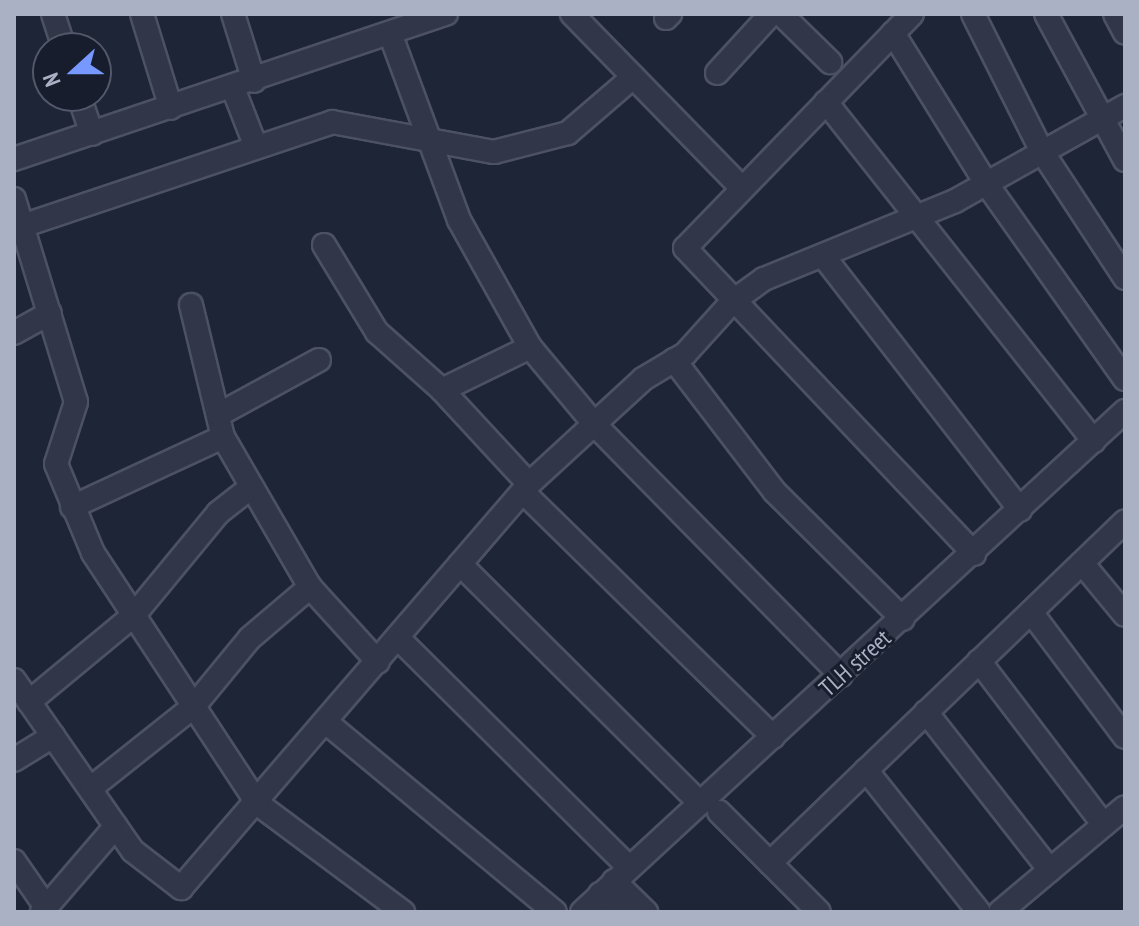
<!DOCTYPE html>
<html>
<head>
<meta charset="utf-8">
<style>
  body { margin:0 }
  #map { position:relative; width:1139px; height:926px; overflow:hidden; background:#1e2537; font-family:"PT Sans Narrow",sans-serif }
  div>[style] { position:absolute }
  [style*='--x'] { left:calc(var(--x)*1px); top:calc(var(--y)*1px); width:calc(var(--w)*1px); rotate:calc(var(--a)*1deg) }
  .roads { filter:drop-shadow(2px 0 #4c5263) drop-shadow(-2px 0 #4c5263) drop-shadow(0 2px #4c5263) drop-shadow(0 -2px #4c5263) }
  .street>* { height:22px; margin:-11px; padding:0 11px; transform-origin:11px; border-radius:11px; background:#313748 }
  span { translate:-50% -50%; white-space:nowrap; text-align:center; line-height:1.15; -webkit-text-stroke:6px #171d2c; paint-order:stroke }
  .street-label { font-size:24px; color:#abb1c5 }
  .frame { position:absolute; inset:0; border:16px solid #abb1c5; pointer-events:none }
  .north { position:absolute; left:32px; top:32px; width:80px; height:80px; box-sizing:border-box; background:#171d2c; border:2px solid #525869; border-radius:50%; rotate:249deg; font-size:22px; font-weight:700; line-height:32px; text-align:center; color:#abb1c5 }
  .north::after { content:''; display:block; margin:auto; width:28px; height:36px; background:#7698ff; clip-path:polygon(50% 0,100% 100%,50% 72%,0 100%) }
</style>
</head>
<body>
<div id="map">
  <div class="roads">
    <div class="street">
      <i style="--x:53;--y:14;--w:36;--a:72"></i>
      <i style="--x:142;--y:14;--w:98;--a:72.9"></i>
      <i style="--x:233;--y:14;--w:70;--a:72.6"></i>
      <i style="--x:572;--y:14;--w:243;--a:45.7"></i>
      <i style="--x:781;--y:14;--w:69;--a:44.4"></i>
      <i style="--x:912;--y:14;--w:326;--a:134.1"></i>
      <i style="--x:685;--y:248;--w:421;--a:46.6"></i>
      <i style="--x:973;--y:14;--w:152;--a:63.4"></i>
      <i style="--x:1041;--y:150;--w:153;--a:56.7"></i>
      <i style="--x:1046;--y:14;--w:166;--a:61.6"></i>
      <i style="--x:1115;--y:14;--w:21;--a:62"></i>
      <i style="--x:666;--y:18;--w:6;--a:-45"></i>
      <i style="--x:893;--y:33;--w:176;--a:58.2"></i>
      <i style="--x:986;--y:183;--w:240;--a:54.7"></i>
      <i style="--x:391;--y:36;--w:196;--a:69.7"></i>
      <i style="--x:459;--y:220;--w:145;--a:60.8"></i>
      <i style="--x:530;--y:347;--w:104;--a:50.1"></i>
      <i style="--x:597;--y:427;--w:348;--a:45.5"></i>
      <i style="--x:717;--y:73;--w:80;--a:-47.5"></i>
      <i style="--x:233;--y:88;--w:63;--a:68.7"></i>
      <i style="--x:79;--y:96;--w:40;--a:71.1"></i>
      <i style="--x:826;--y:102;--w:432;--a:51.7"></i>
      <i style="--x:14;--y:159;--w:456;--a:-18.6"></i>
      <i style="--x:14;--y:199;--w:212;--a:73"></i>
      <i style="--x:76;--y:402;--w:65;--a:107.9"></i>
      <i style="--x:56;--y:464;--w:96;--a:67.4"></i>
      <i style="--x:93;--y:553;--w:300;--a:56.7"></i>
      <i style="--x:258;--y:804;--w:181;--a:36.7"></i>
      <i style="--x:25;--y:225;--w:324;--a:-18.5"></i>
      <i style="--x:332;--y:122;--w:165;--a:10.5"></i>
      <i style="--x:494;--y:152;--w:76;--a:-14.4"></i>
      <i style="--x:568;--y:133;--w:86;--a:-40.7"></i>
      <i style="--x:324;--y:245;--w:102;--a:58.7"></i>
      <i style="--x:377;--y:332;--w:87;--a:41.7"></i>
      <i style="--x:442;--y:390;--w:128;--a:47.2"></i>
      <i style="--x:824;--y:257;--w:320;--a:52.2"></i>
      <i style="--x:191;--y:305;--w:136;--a:76.4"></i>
      <i style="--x:223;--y:437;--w:173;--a:59.9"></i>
      <i style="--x:310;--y:587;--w:101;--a:47.8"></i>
      <i style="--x:14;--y:333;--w:41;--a:-29.1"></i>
      <i style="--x:674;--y:360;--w:166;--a:52.6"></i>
      <i style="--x:775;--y:492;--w:180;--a:44.8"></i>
      <i style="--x:442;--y:390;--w:98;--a:-26"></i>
      <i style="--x:218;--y:415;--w:115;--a:-28.6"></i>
      <i style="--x:523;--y:492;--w:350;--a:44.4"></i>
      <i style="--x:72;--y:507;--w:166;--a:-24.9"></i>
      <i style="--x:1082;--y:563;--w:67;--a:50.4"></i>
      <i style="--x:460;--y:564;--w:339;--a:44.9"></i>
      <i style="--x:1031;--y:612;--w:156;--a:53.1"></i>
      <i style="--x:398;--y:638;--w:325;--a:44.8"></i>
      <i style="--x:979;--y:661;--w:206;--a:52.7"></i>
      <i style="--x:14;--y:680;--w:208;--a:55.2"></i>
      <i style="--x:133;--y:851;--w:61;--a:37.6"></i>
      <i style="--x:181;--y:888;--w:533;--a:-49.26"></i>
      <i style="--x:529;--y:484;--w:155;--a:-42.6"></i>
      <i style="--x:643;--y:379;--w:49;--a:-30.8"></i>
      <i style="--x:685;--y:354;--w:70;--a:-47.9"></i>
      <i style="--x:732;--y:302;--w:39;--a:-36"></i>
      <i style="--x:764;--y:279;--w:206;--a:-22.2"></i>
      <i style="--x:955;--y:201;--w:195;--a:-29.2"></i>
      <i style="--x:29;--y:702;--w:136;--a:-39.6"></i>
      <i style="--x:134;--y:615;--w:132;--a:-50.5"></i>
      <i style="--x:218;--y:513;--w:41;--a:-38"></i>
      <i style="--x:926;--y:712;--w:201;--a:51.9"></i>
      <i style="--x:327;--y:723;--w:296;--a:39.7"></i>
      <i style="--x:14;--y:760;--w:46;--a:-31.6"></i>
      <i style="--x:866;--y:770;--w:181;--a:51.5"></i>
      <i style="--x:91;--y:788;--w:132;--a:-38.5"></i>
      <i style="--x:194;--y:706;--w:88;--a:-50.5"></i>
      <i style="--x:250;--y:638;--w:79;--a:-40.4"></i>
      <i style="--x:719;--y:812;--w:141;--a:45"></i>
      <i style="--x:14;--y:861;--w:56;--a:55.2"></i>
      <i style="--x:770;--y:863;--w:493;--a:-43.9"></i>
      <i style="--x:614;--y:881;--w:45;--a:44.1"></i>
      <i style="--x:600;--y:894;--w:25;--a:45"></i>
      <i style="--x:42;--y:912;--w:113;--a:-49.3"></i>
      <i style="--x:582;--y:912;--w:739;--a:-42.7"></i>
      <i style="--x:1000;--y:912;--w:163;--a:-40"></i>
    </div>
  </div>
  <div class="street-label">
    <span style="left:855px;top:663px;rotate:-42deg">TLH street</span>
  </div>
  <div class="frame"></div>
  <div class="north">N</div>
</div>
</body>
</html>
